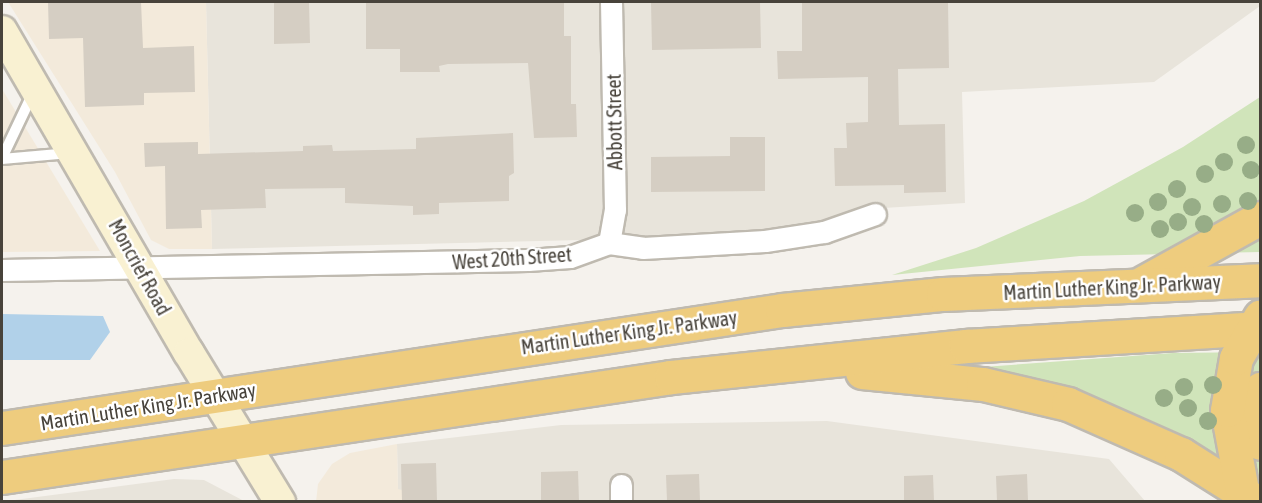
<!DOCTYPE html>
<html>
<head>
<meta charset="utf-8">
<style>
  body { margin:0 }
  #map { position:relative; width:1262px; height:503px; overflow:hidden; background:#f5f2ed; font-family:"Asap Condensed",sans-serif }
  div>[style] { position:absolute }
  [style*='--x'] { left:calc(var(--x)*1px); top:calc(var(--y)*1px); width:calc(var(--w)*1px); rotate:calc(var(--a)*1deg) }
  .residential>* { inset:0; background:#e8e4db }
  .commercial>* { inset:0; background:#f3eadb }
  .green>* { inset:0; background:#d0e4ba }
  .water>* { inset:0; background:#b1d1e9 }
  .building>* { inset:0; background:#d5cec3 }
  .roads { filter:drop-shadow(2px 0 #bfbab0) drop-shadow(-2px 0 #bfbab0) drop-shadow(0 2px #bfbab0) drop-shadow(0 -2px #bfbab0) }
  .lane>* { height:10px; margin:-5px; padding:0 5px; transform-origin:5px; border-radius:5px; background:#fff }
  .street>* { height:21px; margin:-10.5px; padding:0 10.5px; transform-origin:10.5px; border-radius:10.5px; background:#fff }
  .secondary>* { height:30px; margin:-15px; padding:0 15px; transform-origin:15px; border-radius:15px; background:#f9f1d2 }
  .highway>* { height:33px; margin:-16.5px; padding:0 16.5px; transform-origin:16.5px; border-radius:16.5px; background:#eecc7e }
  .trees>* { width:18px; height:18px; margin:-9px; border-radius:50%; background:#97ad87 }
  span { translate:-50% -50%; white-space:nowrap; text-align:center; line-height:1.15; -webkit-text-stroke:5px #fff; paint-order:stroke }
  .street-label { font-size:20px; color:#48433b }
  .frame { position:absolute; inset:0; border:3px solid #48433b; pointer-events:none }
</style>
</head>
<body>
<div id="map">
  <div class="residential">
    <i style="clip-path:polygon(206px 2px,1260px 2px,1260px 6px,1154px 82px,962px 92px,965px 203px,851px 210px,804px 228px,751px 236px,212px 249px)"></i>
    <i style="clip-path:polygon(827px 421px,1109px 459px,1145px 501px,403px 501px,402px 491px,398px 490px,397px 444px,561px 425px)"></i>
    <i style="clip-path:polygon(174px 479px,204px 480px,244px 501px,7px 501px)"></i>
  </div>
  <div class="commercial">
    <i style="clip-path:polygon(8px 2px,206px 2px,212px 249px,169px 249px,151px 240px,115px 172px)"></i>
    <i style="clip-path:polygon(2px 89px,100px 251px,2px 252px)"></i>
    <i style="clip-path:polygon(397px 444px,398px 489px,402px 490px,403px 501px,316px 502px,318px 484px,332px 464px,350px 453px)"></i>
  </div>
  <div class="green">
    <i style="clip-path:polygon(1260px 97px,1260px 252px,1080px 256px,892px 275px,976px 248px,1084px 201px,1183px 147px)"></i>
    <i style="clip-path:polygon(1260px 352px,1260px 483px,1188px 442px,1064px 388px,983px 367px,1173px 353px)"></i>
  </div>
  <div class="water">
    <i style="clip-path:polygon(2px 314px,103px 316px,110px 332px,90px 360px,2px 360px)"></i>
  </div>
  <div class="building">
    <i style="clip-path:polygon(48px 2px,141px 2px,143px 48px,194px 46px,195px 92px,144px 93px,144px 105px,85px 107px,83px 38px,49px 39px)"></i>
    <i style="clip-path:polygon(274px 2px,309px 2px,310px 43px,274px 44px)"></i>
    <i style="clip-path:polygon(366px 2px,564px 2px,564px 36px,571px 36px,571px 104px,576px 104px,577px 137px,534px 138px,528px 63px,448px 64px,439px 66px,440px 72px,400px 72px,400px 49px,366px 49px)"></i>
    <i style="clip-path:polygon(651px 2px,760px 2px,761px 48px,652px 50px)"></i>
    <i style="clip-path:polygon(802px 2px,948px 2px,949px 68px,898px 69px,899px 125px,945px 124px,946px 192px,904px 193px,904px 185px,835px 186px,834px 148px,847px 148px,846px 123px,868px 122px,868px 77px,778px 79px,777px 51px,802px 51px)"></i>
    <i style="clip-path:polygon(513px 133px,514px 173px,509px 176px,509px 201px,439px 203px,439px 214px,413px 215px,413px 206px,345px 203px,345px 188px,265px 189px,266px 208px,201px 210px,202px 228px,166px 229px,165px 166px,145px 167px,144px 143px,198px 142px,198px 154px,303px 151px,303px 146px,332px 145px,333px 151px,416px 149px,416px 138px)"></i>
    <i style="clip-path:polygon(730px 137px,765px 137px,765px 191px,651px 192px,651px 157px,730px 156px)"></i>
    <i style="clip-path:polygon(436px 463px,437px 501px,402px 501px,401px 464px)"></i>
    <i style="clip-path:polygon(578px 471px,579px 501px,541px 501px,541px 472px)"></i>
    <i style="clip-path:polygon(699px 474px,700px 501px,667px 501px,666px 475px)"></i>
    <i style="clip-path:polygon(1027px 474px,1028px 501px,997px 501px,996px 476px)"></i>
    <i style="clip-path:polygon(933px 475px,934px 501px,904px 501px,904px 476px)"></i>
  </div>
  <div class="roads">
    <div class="lane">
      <i style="--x:2;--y:158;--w:72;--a:-64.5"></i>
      <i style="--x:2;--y:159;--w:68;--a:-5"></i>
    </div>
    <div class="street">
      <i style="--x:609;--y:243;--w:34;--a:-80"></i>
      <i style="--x:615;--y:210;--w:208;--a:-91.1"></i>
      <i style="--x:2;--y:270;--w:526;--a:-1.09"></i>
      <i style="--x:528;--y:260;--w:42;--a:-4.1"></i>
      <i style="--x:570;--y:257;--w:41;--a:-19.7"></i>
      <i style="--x:609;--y:243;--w:34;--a:8"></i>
      <i style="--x:643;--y:248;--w:122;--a:-3.3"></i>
      <i style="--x:765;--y:241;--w:60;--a:-8.7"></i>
      <i style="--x:824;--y:232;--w:54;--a:-19.4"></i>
      <i style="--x:621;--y:502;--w:17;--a:-90"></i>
    </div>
    <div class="secondary">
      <i style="--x:2;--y:31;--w:372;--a:59.9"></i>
      <i style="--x:189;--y:353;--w:175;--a:58.6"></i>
    </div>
    <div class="highway">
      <i style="--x:1144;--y:282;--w:132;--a:-28.9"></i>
      <i style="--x:862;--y:372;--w:122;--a:5.7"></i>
      <i style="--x:983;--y:384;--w:87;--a:13.2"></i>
      <i style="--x:1068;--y:404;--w:124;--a:23.9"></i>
      <i style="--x:1181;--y:454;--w:90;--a:32.3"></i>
      <i style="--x:1260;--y:389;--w:17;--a:107"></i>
      <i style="--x:1255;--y:405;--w:38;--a:83"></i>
      <i style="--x:2;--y:428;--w:789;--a:-8.6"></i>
      <i style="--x:782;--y:310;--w:162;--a:-5.7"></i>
      <i style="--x:943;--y:294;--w:317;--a:-2.5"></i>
      <i style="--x:2;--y:477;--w:676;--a:-8.5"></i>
      <i style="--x:671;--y:377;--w:297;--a:-6"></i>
      <i style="--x:966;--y:346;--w:295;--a:-3.5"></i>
      <i style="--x:1242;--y:490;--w:81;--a:-100.6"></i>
      <i style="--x:1227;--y:410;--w:53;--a:-80.2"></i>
      <i style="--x:1236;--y:358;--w:48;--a:-59.7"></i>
    </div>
  </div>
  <div class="trees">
    <i style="left:1246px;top:145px"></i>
    <i style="left:1224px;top:162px"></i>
    <i style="left:1251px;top:170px"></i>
    <i style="left:1205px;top:174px"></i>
    <i style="left:1177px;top:189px"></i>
    <i style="left:1248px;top:201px"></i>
    <i style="left:1158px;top:202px"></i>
    <i style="left:1222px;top:204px"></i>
    <i style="left:1192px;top:207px"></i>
    <i style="left:1135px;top:213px"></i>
    <i style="left:1178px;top:222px"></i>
    <i style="left:1204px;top:224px"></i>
    <i style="left:1160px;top:229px"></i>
    <i style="left:1213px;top:385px"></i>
    <i style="left:1184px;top:387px"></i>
    <i style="left:1164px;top:398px"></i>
    <i style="left:1188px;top:408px"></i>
    <i style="left:1208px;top:421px"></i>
  </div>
  <div class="street-label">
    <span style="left:614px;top:122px;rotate:-91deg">Abbott Street</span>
    <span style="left:512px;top:258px;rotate:-4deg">West 20th Street</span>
    <span style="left:140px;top:267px;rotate:61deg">Moncrief Road</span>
    <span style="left:1112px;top:287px;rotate:-3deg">Martin Luther King Jr. Parkway</span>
    <span style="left:629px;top:332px;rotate:-8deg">Martin Luther King Jr. Parkway</span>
    <span style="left:148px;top:406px;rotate:-9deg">Martin Luther King Jr. Parkway</span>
  </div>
  <div class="frame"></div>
</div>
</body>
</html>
